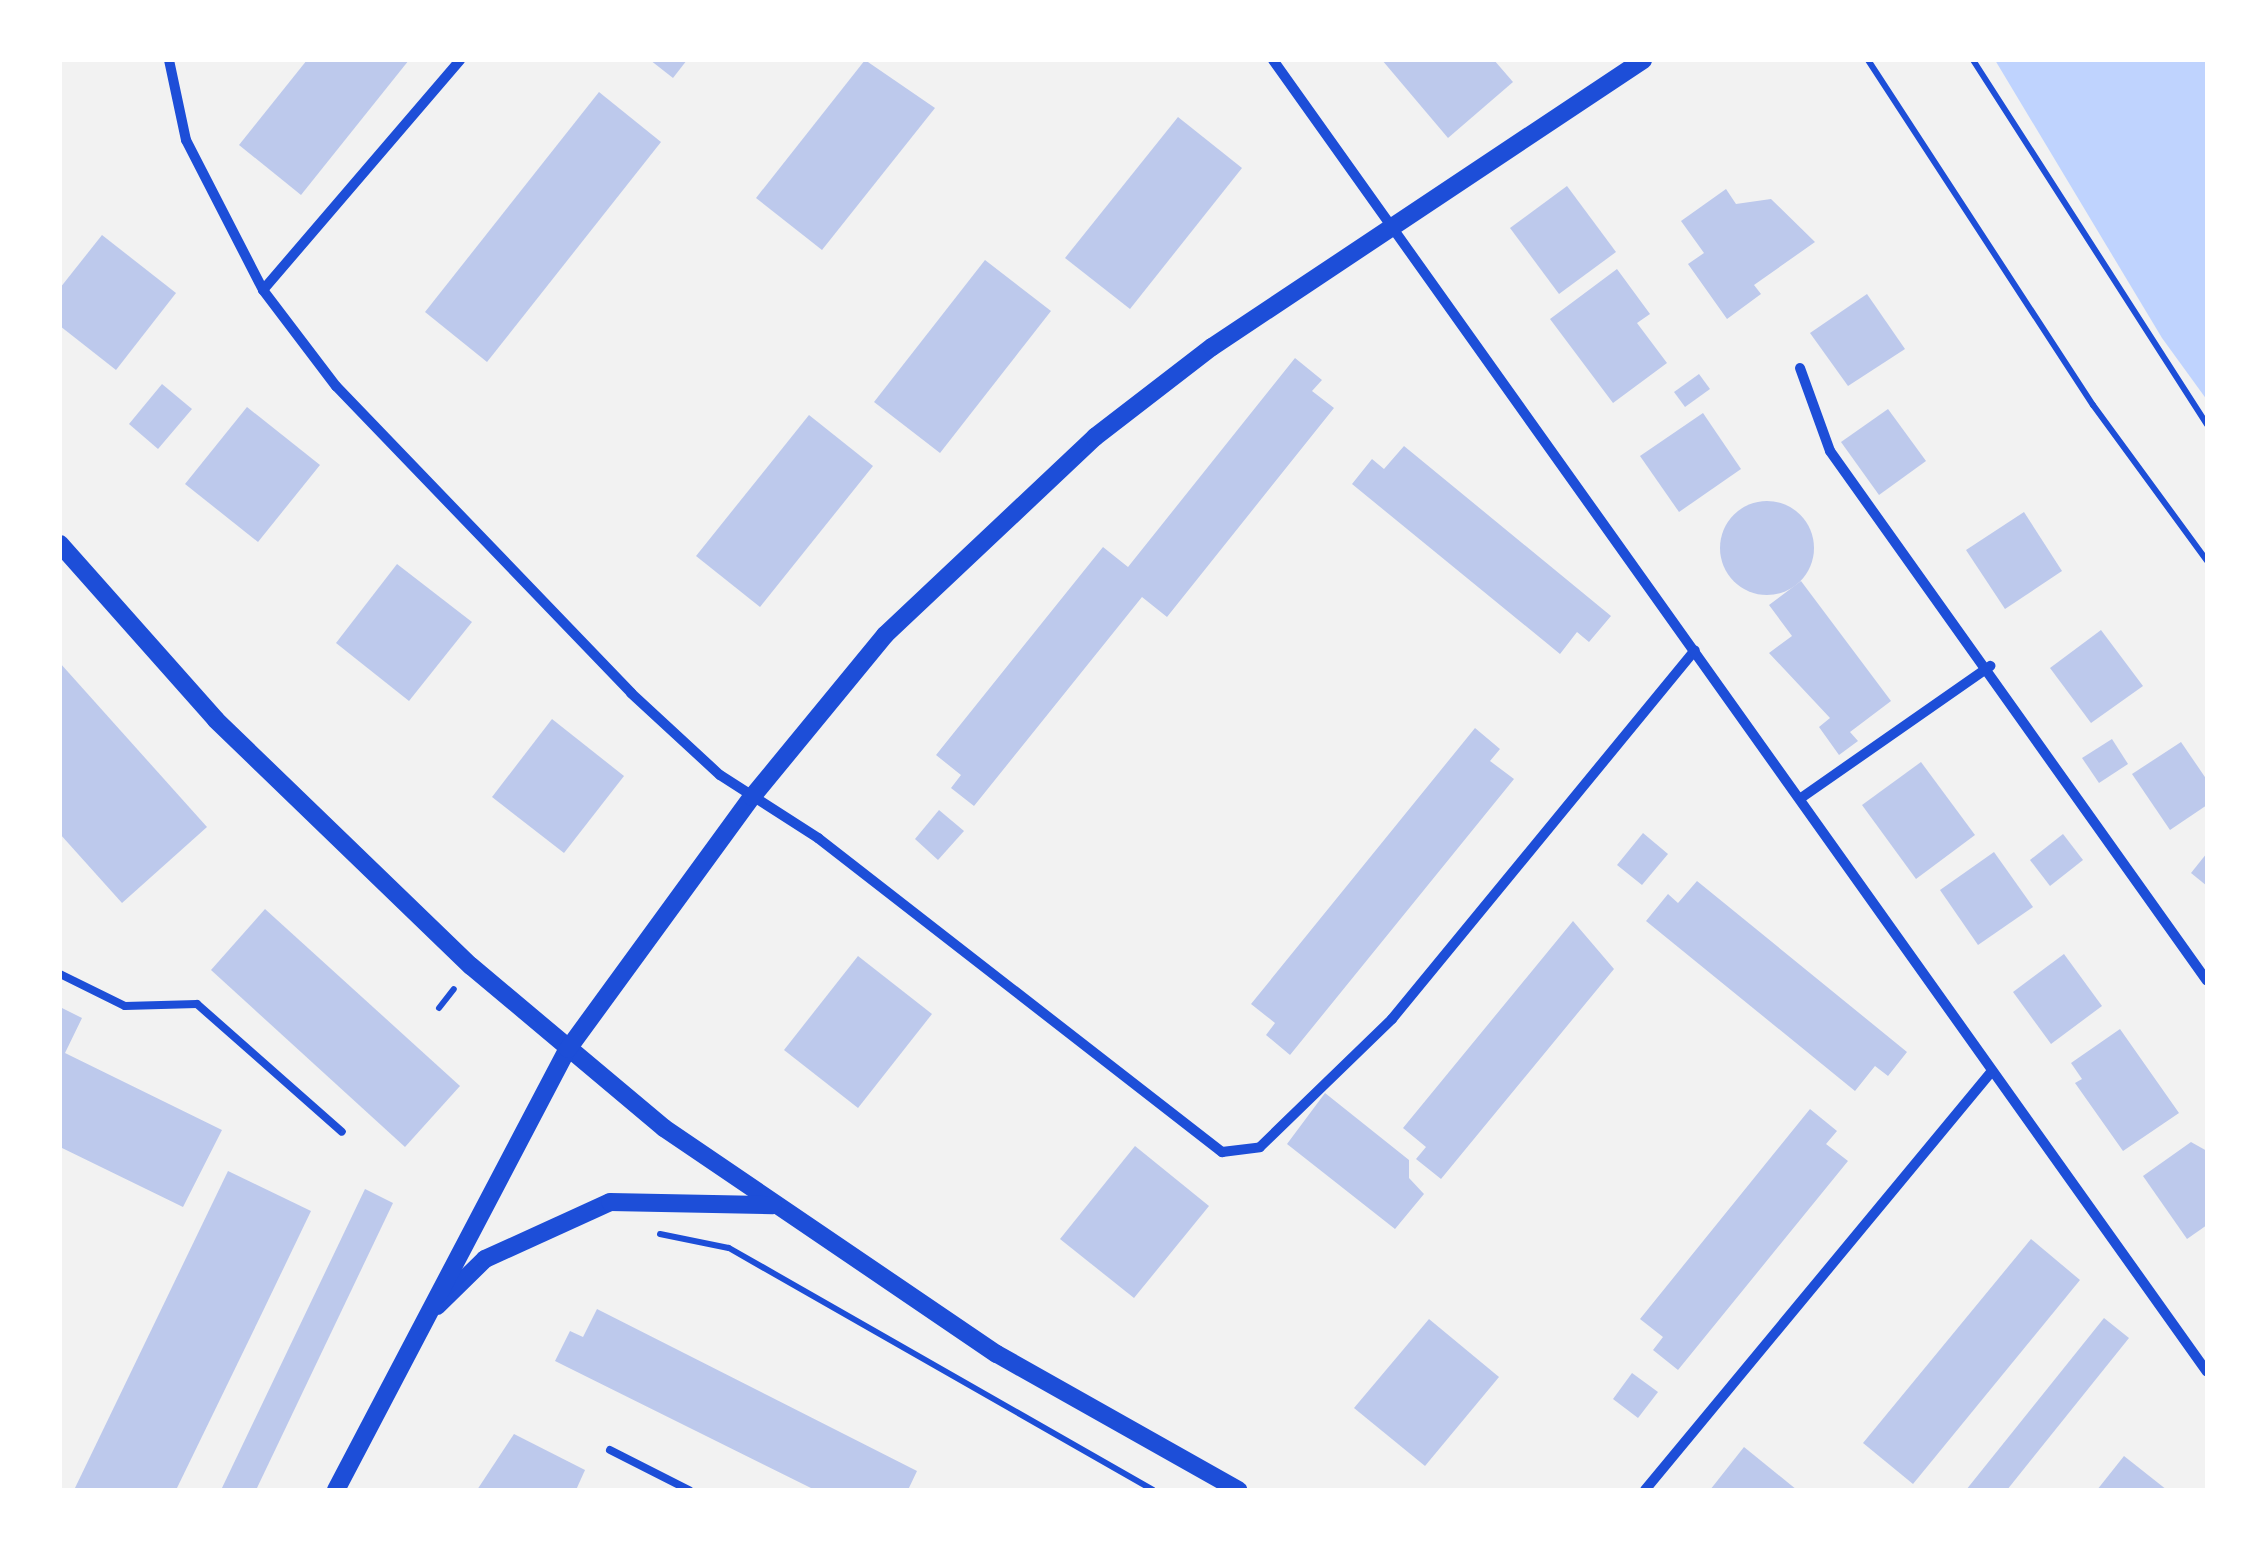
<!DOCTYPE html>
<html>
<head>
<meta charset="utf-8">
<style>
  body { margin:0 }
  #map { position:relative; width:2267px; height:1550px; overflow:hidden; background:#f2f2f2; font-family:Helvetica,sans-serif }
  div>[style] { position:absolute }
  [style*='--x'] { left:calc(var(--x)*1px); top:calc(var(--y)*1px); width:calc(var(--w)*1px); rotate:calc(var(--a)*1deg) }
  .water>* { inset:0; background:#bfd3fe }
  .building>* { inset:0; background:#bdc9ec }
  .round { border-radius:50% }
  .path>* { height:6px; margin:-3px; padding:0 3px; transform-origin:3px; border-radius:3px; background:#1d4ed8 }
  .service>* { height:8px; margin:-4px; padding:0 4px; transform-origin:4px; border-radius:4px; background:#1d4ed8 }
  .minor>* { height:10px; margin:-5px; padding:0 5px; transform-origin:5px; border-radius:5px; background:#1d4ed8 }
  .tertiary>* { height:18px; margin:-9px; padding:0 9px; transform-origin:9px; border-radius:9px; background:#1d4ed8 }
  span { translate:-50% -50%; white-space:nowrap; text-align:center; line-height:1.15; -webkit-text-stroke:9px #fff; paint-order:stroke }
  .frame { position:absolute; inset:0; border:62px solid #fff; pointer-events:none }
</style>
</head>
<body>
<div id="map">
  <div class="water">
    <i style="clip-path:polygon(1995px 60px,2207px 60px,2207px 400px,2162px 338px)"></i>
  </div>
  <div class="building">
    <i style="clip-path:polygon(307px 60px,409px 60px,301px 195px,239px 145px)"></i>
    <i style="clip-path:polygon(650px 60px,687px 60px,673px 78px)"></i>
    <i style="clip-path:polygon(865px 60px,935px 108px,822px 250px,756px 198px)"></i>
    <i style="clip-path:polygon(1382px 60px,1494px 60px,1513px 82px,1448px 138px)"></i>
    <i style="clip-path:polygon(599px 92px,661px 142px,487px 362px,425px 312px)"></i>
    <i style="clip-path:polygon(1178px 117px,1242px 168px,1130px 309px,1065px 258px)"></i>
    <i style="clip-path:polygon(1567px 186px,1616px 252px,1559px 294px,1510px 228px)"></i>
    <i style="clip-path:polygon(1726px 189px,1736px 204px,1771px 199px,1815px 242px,1754px 285px,1761px 294px,1727px 319px,1688px 264px,1704px 253px,1681px 221px)"></i>
    <i style="clip-path:polygon(102px 235px,176px 293px,116px 370px,60px 326px,60px 288px)"></i>
    <i style="clip-path:polygon(985px 260px,1051px 311px,940px 453px,874px 402px)"></i>
    <i style="clip-path:polygon(1617px 269px,1650px 314px,1637px 323px,1667px 363px,1613px 403px,1550px 319px)"></i>
    <i style="clip-path:polygon(1867px 294px,1905px 349px,1848px 386px,1810px 333px)"></i>
    <i style="clip-path:polygon(1295px 358px,1322px 380px,1312px 391px,1334px 408px,1167px 617px,1142px 597px,974px 806px,951px 788px,961px 775px,936px 755px,1103px 547px,1128px 567px)"></i>
    <i style="clip-path:polygon(1699px 374px,1710px 389px,1685px 407px,1674px 392px)"></i>
    <i style="clip-path:polygon(162px 384px,192px 409px,158px 449px,129px 424px)"></i>
    <i style="clip-path:polygon(247px 407px,320px 465px,258px 542px,185px 484px)"></i>
    <i style="clip-path:polygon(1888px 409px,1926px 461px,1879px 495px,1841px 442px)"></i>
    <i style="clip-path:polygon(1703px 413px,1741px 469px,1679px 512px,1640px 456px)"></i>
    <i style="clip-path:polygon(809px 415px,873px 466px,760px 607px,696px 556px)"></i>
    <i style="clip-path:polygon(1404px 446px,1611px 616px,1589px 642px,1577px 632px,1560px 654px,1352px 484px,1372px 459px,1384px 469px)"></i>
    <i class="round" style="left:1720px;top:501px;width:94px;height:94px"></i>
    <i style="clip-path:polygon(2024px 512px,2062px 571px,2005px 609px,1966px 550px)"></i>
    <i style="clip-path:polygon(397px 564px,472px 622px,409px 701px,336px 643px)"></i>
    <i style="clip-path:polygon(1801px 581px,1891px 701px,1850px 732px,1858px 741px,1839px 755px,1819px 727px,1830px 718px,1769px 653px,1792px 636px,1769px 605px)"></i>
    <i style="clip-path:polygon(2101px 630px,2143px 686px,2091px 723px,2050px 668px)"></i>
    <i style="clip-path:polygon(60px 663px,207px 827px,122px 903px,60px 834px)"></i>
    <i style="clip-path:polygon(552px 719px,624px 776px,564px 853px,492px 797px)"></i>
    <i style="clip-path:polygon(1475px 728px,1500px 749px,1490px 761px,1514px 779px,1290px 1055px,1266px 1035px,1275px 1023px,1251px 1004px)"></i>
    <i style="clip-path:polygon(2112px 739px,2128px 764px,2099px 783px,2082px 758px)"></i>
    <i style="clip-path:polygon(2181px 742px,2207px 780px,2207px 805px,2170px 830px,2132px 774px)"></i>
    <i style="clip-path:polygon(1921px 762px,1975px 835px,1916px 879px,1862px 805px)"></i>
    <i style="clip-path:polygon(939px 810px,964px 831px,938px 860px,915px 839px)"></i>
    <i style="clip-path:polygon(1643px 833px,1668px 854px,1642px 885px,1617px 865px)"></i>
    <i style="clip-path:polygon(2063px 834px,2083px 860px,2050px 886px,2030px 860px)"></i>
    <i style="clip-path:polygon(1994px 852px,2033px 907px,1978px 945px,1940px 890px)"></i>
    <i style="clip-path:polygon(2207px 853px,2207px 886px,2191px 873px)"></i>
    <i style="clip-path:polygon(1697px 881px,1907px 1052px,1888px 1076px,1875px 1066px,1855px 1091px,1646px 921px,1668px 894px,1678px 903px)"></i>
    <i style="clip-path:polygon(265px 909px,460px 1086px,405px 1147px,211px 970px)"></i>
    <i style="clip-path:polygon(1573px 921px,1614px 969px,1441px 1179px,1416px 1159px,1426px 1147px,1403px 1128px)"></i>
    <i style="clip-path:polygon(2064px 954px,2102px 1006px,2051px 1044px,2013px 992px)"></i>
    <i style="clip-path:polygon(858px 956px,932px 1014px,858px 1108px,784px 1050px)"></i>
    <i style="clip-path:polygon(60px 1007px,82px 1018px,65px 1053px,222px 1130px,183px 1207px,60px 1147px)"></i>
    <i style="clip-path:polygon(2120px 1029px,2179px 1113px,2123px 1151px,2075px 1083px,2082px 1079px,2071px 1063px)"></i>
    <i style="clip-path:polygon(1325px 1093px,1409px 1160px,1409px 1178px,1424px 1194px,1395px 1229px,1287px 1144px)"></i>
    <i style="clip-path:polygon(1810px 1109px,1837px 1131px,1826px 1144px,1848px 1161px,1678px 1370px,1653px 1350px,1663px 1337px,1640px 1319px)"></i>
    <i style="clip-path:polygon(2191px 1142px,2207px 1151px,2207px 1225px,2187px 1239px,2143px 1176px)"></i>
    <i style="clip-path:polygon(1135px 1146px,1209px 1206px,1134px 1298px,1060px 1239px)"></i>
    <i style="clip-path:polygon(228px 1171px,311px 1211px,263px 1311px,176px 1490px,74px 1490px)"></i>
    <i style="clip-path:polygon(365px 1189px,393px 1203px,256px 1490px,221px 1490px)"></i>
    <i style="clip-path:polygon(2031px 1239px,2080px 1280px,1913px 1484px,1863px 1443px)"></i>
    <i style="clip-path:polygon(597px 1309px,917px 1471px,908px 1490px,815px 1490px,555px 1361px,570px 1331px,583px 1337px)"></i>
    <i style="clip-path:polygon(2104px 1318px,2129px 1338px,2007px 1490px,1966px 1490px)"></i>
    <i style="clip-path:polygon(1429px 1319px,1499px 1377px,1425px 1466px,1354px 1408px)"></i>
    <i style="clip-path:polygon(1632px 1373px,1658px 1392px,1638px 1418px,1613px 1399px)"></i>
    <i style="clip-path:polygon(514px 1434px,585px 1470px,576px 1490px,477px 1490px)"></i>
    <i style="clip-path:polygon(1744px 1447px,1797px 1490px,1710px 1490px)"></i>
    <i style="clip-path:polygon(2124px 1456px,2167px 1490px,2097px 1490px)"></i>
  </div>
  <div class="path">
    <i style="--x:1868;--y:60;--w:412;--a:56.9"></i>
    <i style="--x:2093;--y:405;--w:193;--a:53.8"></i>
    <i style="--x:1973;--y:60;--w:433;--a:57.3"></i>
    <i style="--x:439;--y:1008;--w:24;--a:-52"></i>
    <i style="--x:660;--y:1234;--w:70;--a:11.5"></i>
    <i style="--x:729;--y:1248;--w:488;--a:29.7"></i>
  </div>
  <div class="service">
    <i style="--x:60;--y:974;--w:72;--a:26.2"></i>
    <i style="--x:125;--y:1006;--w:72;--a:-1.6"></i>
    <i style="--x:197;--y:1004;--w:193;--a:41.4"></i>
    <i style="--x:610;--y:1450;--w:89;--a:26.9"></i>
  </div>
  <div class="minor">
    <i style="--x:169;--y:60;--w:82;--a:78"></i>
    <i style="--x:186;--y:140;--w:169;--a:62.8"></i>
    <i style="--x:263;--y:290;--w:121;--a:52.8"></i>
    <i style="--x:336;--y:386;--w:426;--a:46.1"></i>
    <i style="--x:631;--y:693;--w:121;--a:42.7"></i>
    <i style="--x:720;--y:775;--w:117;--a:32.7"></i>
    <i style="--x:818;--y:838;--w:512;--a:37.86"></i>
    <i style="--x:1222;--y:1152;--w:38;--a:-7"></i>
    <i style="--x:1260;--y:1147;--w:184;--a:-44.1"></i>
    <i style="--x:1392;--y:1019;--w:477;--a:-50.6"></i>
    <i style="--x:1273;--y:60;--w:1610;--a:54.55"></i>
    <i style="--x:263;--y:290;--w:303;--a:-49.4"></i>
    <i style="--x:1800;--y:368;--w:88;--a:70.1"></i>
    <i style="--x:1830;--y:451;--w:650;--a:54.57"></i>
    <i style="--x:1801;--y:798;--w:231;--a:-34.9"></i>
    <i style="--x:1645;--y:1490;--w:544;--a:-50.37"></i>
  </div>
  <div class="tertiary">
    <i style="--x:60;--y:544;--w:235;--a:48.4"></i>
    <i style="--x:216;--y:720;--w:354;--a:44"></i>
    <i style="--x:471;--y:966;--w:252;--a:40"></i>
    <i style="--x:664;--y:1128;--w:402;--a:34.2"></i>
    <i style="--x:997;--y:1354;--w:277;--a:29.4"></i>
    <i style="--x:437;--y:1306;--w:67;--a:-44.4"></i>
    <i style="--x:485;--y:1259;--w:137;--a:-24.5"></i>
    <i style="--x:610;--y:1202;--w:163;--a:1.1"></i>
    <i style="--x:336;--y:1490;--w:498;--a:-62.3"></i>
    <i style="--x:568;--y:1049;--w:312;--a:-53.9"></i>
    <i style="--x:752;--y:797;--w:210;--a:-50.6"></i>
    <i style="--x:885;--y:635;--w:289;--a:-43.3"></i>
    <i style="--x:1095;--y:437;--w:148;--a:-37.6"></i>
    <i style="--x:1212;--y:347;--w:518;--a:-33.66"></i>
  </div>
  <div class="frame"></div>
</div>
</body>
</html>
